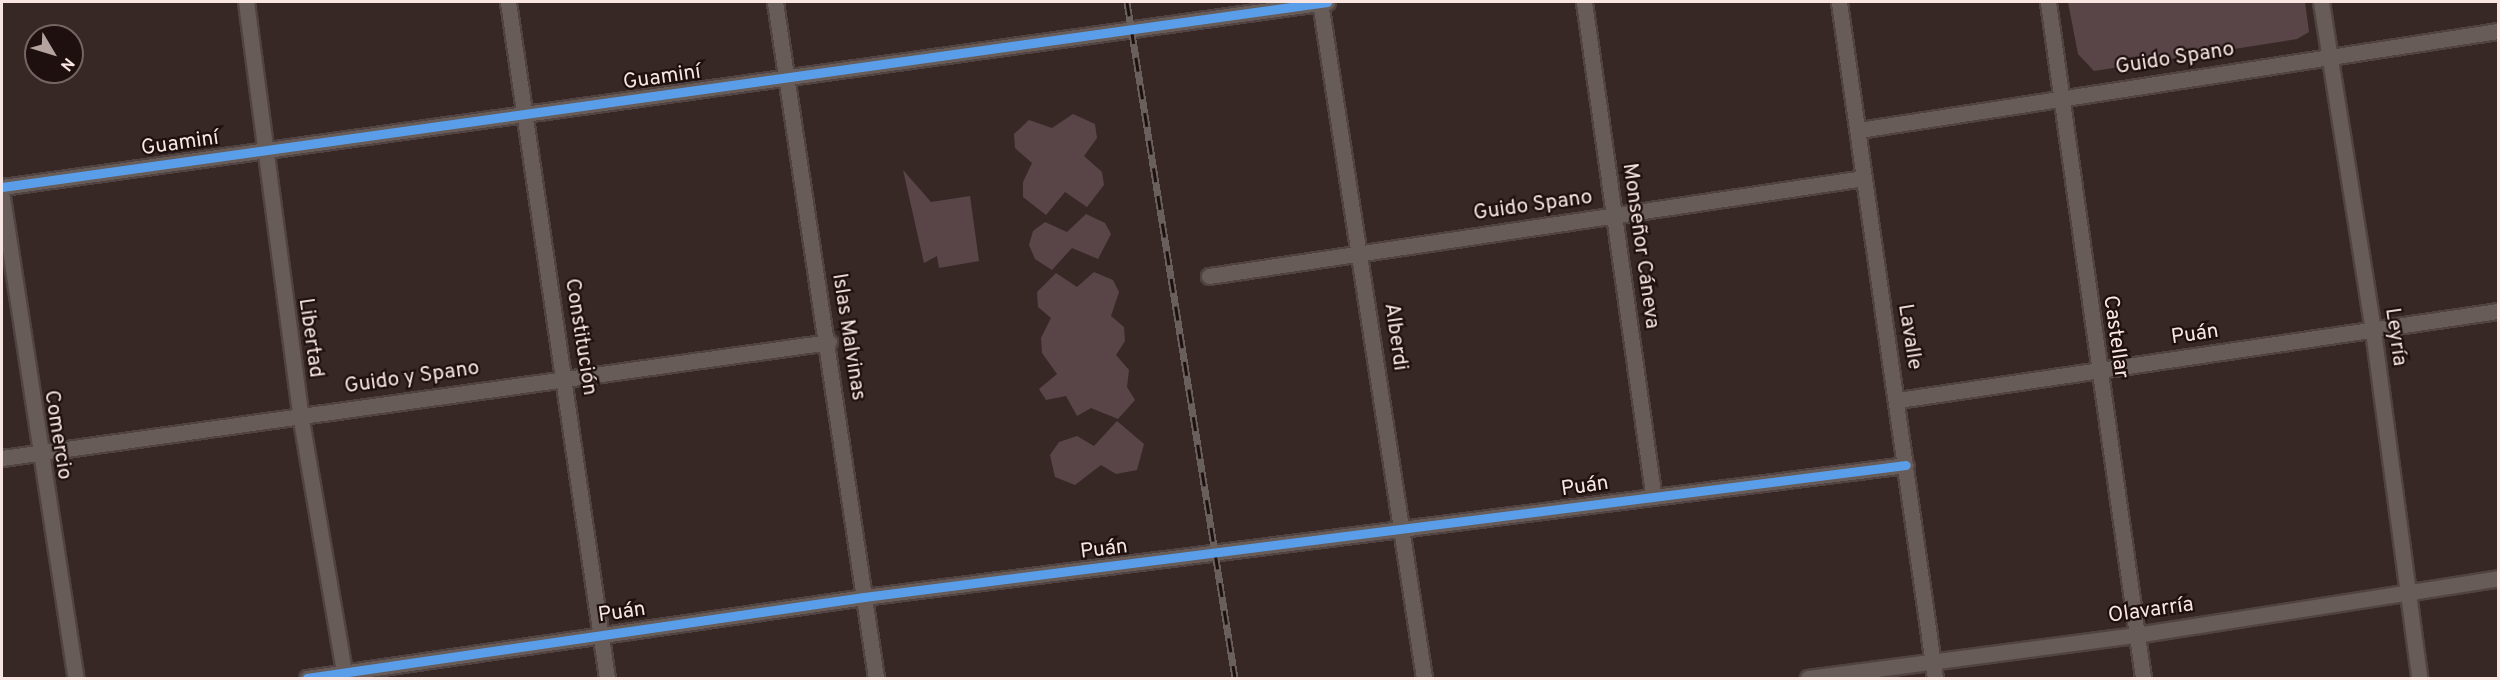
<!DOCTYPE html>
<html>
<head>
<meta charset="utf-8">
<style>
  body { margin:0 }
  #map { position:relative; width:2500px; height:680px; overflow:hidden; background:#372826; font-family:Overpass,sans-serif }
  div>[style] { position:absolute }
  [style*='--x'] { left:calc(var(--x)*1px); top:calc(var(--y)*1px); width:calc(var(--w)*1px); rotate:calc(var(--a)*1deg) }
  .building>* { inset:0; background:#594548 }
  .roads { filter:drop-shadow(2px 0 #504342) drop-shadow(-2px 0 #504342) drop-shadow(0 2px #504342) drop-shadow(0 -2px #504342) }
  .minor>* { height:15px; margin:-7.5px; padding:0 7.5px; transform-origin:7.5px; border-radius:7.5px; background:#675c57 }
  .rail>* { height:7px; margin-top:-3.5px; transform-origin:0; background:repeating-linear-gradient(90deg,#1d100e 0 14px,#695f5c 0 28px); box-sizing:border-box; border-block:2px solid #695f5c }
  .cycleway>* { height:9px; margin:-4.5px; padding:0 4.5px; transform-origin:4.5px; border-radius:4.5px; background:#5a9eea }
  span { translate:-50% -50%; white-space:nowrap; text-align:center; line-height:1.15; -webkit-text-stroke:4.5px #1d100e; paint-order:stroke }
  .street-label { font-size:21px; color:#f9e5e1 }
  .frame { position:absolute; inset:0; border:3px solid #f9e5e1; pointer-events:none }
  .north { position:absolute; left:24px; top:24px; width:60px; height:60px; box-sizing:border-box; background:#1d100e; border:2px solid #756562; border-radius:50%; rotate:128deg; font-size:16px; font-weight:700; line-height:24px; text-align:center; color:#f9e5e1 }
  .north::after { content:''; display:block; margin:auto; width:21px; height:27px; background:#b5a3a0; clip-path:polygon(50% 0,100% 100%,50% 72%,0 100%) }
</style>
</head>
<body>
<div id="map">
  <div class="building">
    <i style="clip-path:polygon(2068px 2px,2305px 2px,2309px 32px,2297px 39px,2094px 71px,2078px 54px)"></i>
    <i style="clip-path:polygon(1073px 114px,1095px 124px,1097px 138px,1084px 156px,1102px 172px,1104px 185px,1087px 207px,1065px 192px,1046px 215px,1023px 197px,1023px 182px,1032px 163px,1015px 148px,1014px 134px,1029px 120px,1052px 128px)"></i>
    <i style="clip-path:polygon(903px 170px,931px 202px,970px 196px,979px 261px,939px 268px,937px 256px,924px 263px)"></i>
    <i style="clip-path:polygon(1086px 214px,1105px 223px,1111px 234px,1098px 259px,1072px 248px,1052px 270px,1035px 259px,1029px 245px,1033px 231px,1045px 222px,1067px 232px)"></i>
    <i style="clip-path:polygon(1094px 272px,1113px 280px,1119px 292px,1111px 316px,1124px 327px,1125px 341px,1116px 355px,1129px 370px,1127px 387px,1135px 400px,1118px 419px,1091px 408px,1077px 416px,1066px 396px,1046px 400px,1039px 389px,1057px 374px,1042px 353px,1041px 338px,1051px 318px,1038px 307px,1037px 292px,1056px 273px,1077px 287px)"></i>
    <i style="clip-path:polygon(1117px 421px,1144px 444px,1137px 470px,1116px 474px,1101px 465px,1075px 485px,1055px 477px,1050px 455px,1059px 442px,1077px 436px,1094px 446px)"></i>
  </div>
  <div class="roads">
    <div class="minor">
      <i style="--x:246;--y:2;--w:416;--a:82.5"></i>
      <i style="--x:300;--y:414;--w:268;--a:80.3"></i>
      <i style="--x:508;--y:2;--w:683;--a:81.67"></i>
      <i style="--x:775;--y:2;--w:684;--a:81.5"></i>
      <i style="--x:1320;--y:2;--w:684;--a:81.25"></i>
      <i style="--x:1584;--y:2;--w:499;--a:82"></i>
      <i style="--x:1839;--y:2;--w:683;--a:81.92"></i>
      <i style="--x:2048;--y:2;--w:683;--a:82"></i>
      <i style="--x:2321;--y:2;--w:333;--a:81"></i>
      <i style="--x:2373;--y:331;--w:350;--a:82.4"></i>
      <i style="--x:1859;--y:130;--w:647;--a:-8.81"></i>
      <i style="--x:2;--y:187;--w:1338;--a:-7.95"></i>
      <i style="--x:2;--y:197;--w:487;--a:81.3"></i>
      <i style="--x:1209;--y:276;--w:662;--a:-8.51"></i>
      <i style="--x:1898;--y:400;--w:607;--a:-8.44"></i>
      <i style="--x:2;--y:458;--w:835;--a:-7.98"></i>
      <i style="--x:307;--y:678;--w:563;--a:-8.27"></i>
      <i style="--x:864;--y:597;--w:1050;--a:-7.22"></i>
      <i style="--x:1808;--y:678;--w:331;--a:-7.5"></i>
      <i style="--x:2136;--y:635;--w:366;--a:-8.9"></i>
    </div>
  </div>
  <div class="rail">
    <i style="--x:1127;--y:2;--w:685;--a:80.92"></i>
  </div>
  <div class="cycleway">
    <i style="--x:2;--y:187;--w:1338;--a:-7.95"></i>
    <i style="--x:307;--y:678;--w:563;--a:-8.27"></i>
    <i style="--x:864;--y:597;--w:1050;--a:-7.22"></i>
  </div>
  <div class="street-label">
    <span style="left:2175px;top:59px;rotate:-9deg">Guido Spano</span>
    <span style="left:662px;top:78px;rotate:-8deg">Guaminí</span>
    <span style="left:180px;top:144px;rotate:-8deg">Guaminí</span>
    <span style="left:1533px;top:206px;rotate:-8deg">Guido Spano</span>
    <span style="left:1640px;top:246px;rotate:82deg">Monseñor Cáneva</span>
    <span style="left:2195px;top:335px;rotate:-8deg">Puán</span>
    <span style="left:580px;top:337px;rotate:81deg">Constitución</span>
    <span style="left:848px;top:337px;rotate:81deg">Islas Malvinas</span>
    <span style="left:1395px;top:337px;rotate:82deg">Alberdi</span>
    <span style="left:1909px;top:337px;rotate:81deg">Lavalle</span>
    <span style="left:2115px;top:337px;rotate:82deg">Castellar</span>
    <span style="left:2395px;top:337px;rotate:82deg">Leyría</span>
    <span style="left:310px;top:338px;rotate:82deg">Libertad</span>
    <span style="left:412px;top:378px;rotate:-8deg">Guido y Spano</span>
    <span style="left:57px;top:435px;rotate:81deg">Comercio</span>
    <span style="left:1585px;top:487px;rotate:-8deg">Puán</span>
    <span style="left:1104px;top:550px;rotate:-7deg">Puán</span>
    <span style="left:2151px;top:611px;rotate:-8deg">Olavarría</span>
    <span style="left:622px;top:613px;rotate:-8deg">Puán</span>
  </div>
  <div class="frame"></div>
  <div class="north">N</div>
</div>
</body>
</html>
